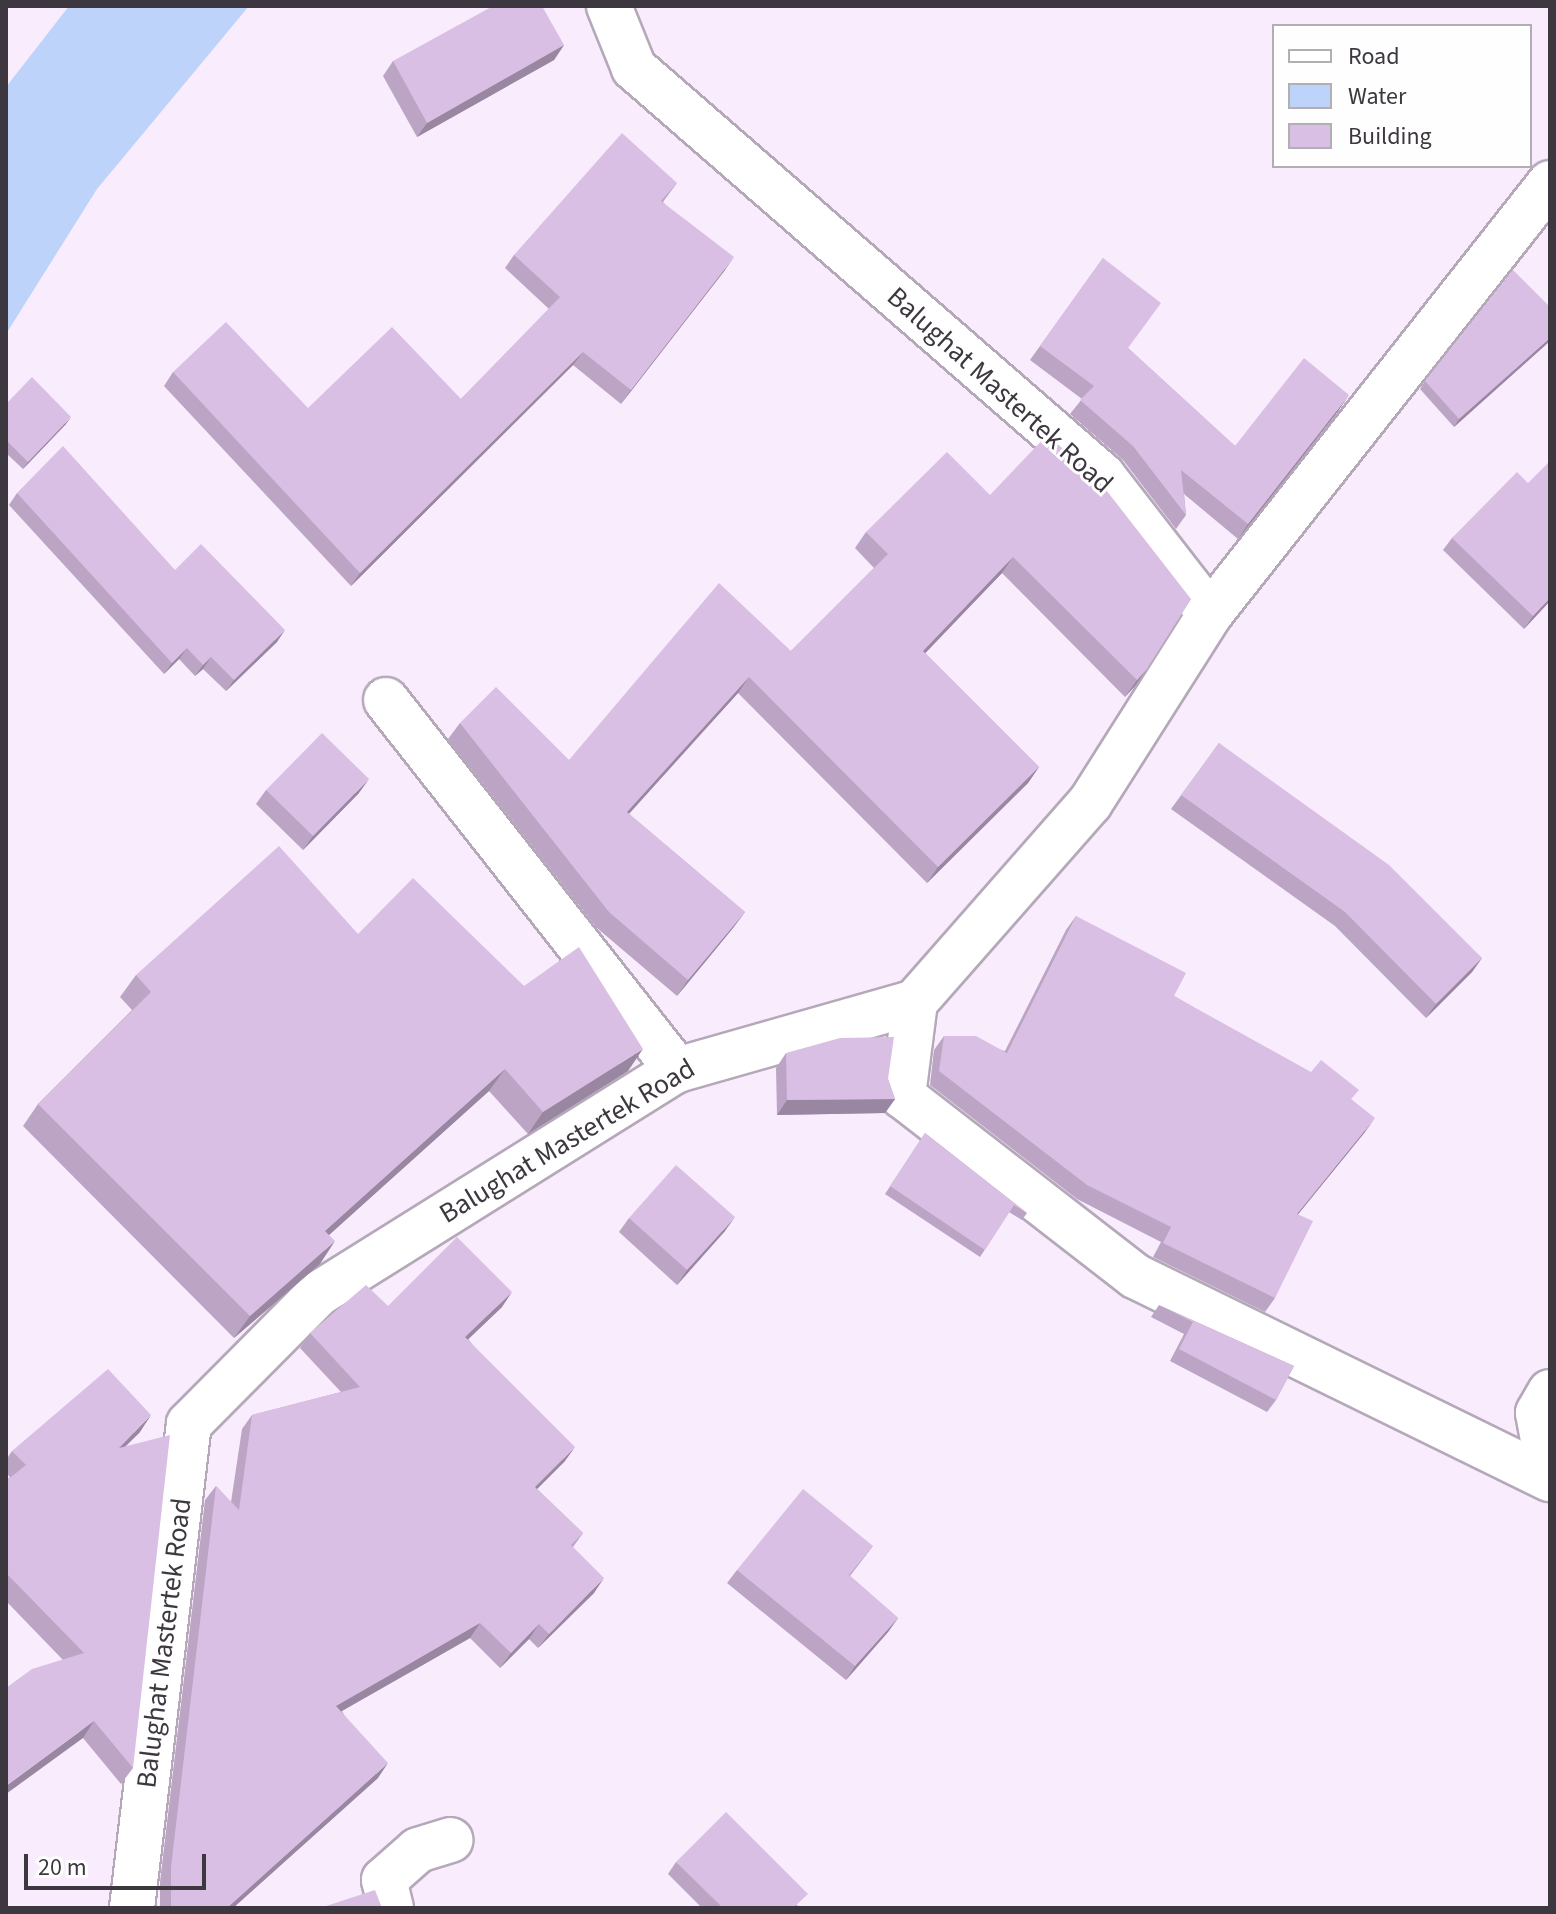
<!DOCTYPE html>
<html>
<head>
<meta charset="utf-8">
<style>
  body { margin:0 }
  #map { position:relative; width:1556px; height:1914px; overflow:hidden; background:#f8ecfd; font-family:"Source Sans 3",sans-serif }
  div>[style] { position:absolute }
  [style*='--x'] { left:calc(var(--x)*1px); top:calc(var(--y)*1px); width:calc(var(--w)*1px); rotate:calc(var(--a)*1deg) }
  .water>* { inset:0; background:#bed3f9 }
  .roads { filter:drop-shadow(2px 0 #b5a9b9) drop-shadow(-2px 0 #b5a9b9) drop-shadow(0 2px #b5a9b9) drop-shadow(0 -2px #b5a9b9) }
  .street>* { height:44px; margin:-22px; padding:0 22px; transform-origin:22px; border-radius:22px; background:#fff }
  .wall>* { inset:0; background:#bba4c4 }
  .shaded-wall>* { inset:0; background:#9986a0 }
  .building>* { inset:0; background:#dabfe4 }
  span { translate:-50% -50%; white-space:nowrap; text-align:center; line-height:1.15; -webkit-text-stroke:6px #fefefe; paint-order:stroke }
  .street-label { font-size:28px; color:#3d383f }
  .frame { position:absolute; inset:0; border:8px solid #3d383f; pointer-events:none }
  .legend { position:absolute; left:1272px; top:24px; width:260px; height:144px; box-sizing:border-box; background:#fefefe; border:2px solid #b1afb2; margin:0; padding:10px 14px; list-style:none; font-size:24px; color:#3d383f }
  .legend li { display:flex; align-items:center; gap:16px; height:40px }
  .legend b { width:40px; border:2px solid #b1afb2 }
  .scale { position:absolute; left:24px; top:1854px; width:182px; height:36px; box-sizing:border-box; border:4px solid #3d383f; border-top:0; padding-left:10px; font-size:24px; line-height:28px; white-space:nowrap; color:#3d383f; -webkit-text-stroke:6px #fefefe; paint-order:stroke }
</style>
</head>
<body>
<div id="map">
  <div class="water">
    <i style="clip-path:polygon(69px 6px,249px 6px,97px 189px,6px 334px,6px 87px)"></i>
  </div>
  <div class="roads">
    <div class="street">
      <i style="--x:1210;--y:614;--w:549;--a:-51.73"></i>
      <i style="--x:386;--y:700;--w:471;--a:51.8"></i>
      <i style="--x:915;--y:1002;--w:95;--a:97.3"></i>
      <i style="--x:903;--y:1096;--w:294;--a:37.8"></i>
      <i style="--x:1135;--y:1276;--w:462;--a:26.1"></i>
      <i style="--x:1550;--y:1392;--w:24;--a:120"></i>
      <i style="--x:1538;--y:1413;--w:65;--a:79.4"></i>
      <i style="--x:132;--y:1908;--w:487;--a:-83.3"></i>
      <i style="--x:189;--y:1424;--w:183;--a:-45.2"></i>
      <i style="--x:318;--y:1294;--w:423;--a:-32"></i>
      <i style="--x:677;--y:1070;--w:248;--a:-15.9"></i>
      <i style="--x:915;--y:1002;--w:265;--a:-48.7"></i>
      <i style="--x:1090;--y:803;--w:224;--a:-57.6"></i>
      <i style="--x:1210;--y:614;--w:175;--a:-127.8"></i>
      <i style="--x:1103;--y:476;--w:622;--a:-138.98"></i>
      <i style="--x:634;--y:68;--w:67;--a:-112"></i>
      <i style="--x:391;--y:1908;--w:29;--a:-104"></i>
      <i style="--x:384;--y:1880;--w:45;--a:-41.4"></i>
      <i style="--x:418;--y:1850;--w:34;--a:-17"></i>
    </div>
  </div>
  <div class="wall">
    <i style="clip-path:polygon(564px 45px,554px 60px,417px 137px,383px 76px,393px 61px)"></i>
    <i style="clip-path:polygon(677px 183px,663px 202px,725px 270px,621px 404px,573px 365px,351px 586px,164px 386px,173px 372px,308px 408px,461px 399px,549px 309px,505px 268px,514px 255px)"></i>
    <i style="clip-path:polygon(1103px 258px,1128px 348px,1235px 446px,1339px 410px,1238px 539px,1184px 494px,1186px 515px,1176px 529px,1123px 460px,1070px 414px,1082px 399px,1030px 360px)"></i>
    <i style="clip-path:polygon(1550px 307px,1550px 341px,1454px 427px,1420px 389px,1425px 381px)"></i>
    <i style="clip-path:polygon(6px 404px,66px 424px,23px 469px,6px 453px)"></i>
    <i style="clip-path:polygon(1528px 483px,1550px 601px,1524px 629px,1443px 550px,1452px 538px)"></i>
    <i style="clip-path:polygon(17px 493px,175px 570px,277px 642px,226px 691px,203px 669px,195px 676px,179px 659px,164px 674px,9px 505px)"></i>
    <i style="clip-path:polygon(990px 495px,1191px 599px,1135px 686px,1125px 697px,1002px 573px,925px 653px,1039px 767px,1028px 783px,927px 883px,738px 693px,629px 814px,745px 912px,733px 928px,677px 996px,597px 928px,448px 739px,460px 723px,569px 760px,791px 651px,874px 568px,855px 548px,866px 532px)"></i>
    <i style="clip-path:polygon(1219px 743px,1482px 958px,1472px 972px,1426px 1018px,1335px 926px,1171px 809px)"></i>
    <i style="clip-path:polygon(266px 790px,359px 793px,303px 850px,256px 804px)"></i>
    <i style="clip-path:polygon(1076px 916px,1174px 996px,1352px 1100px,1365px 1132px,1298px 1214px,1275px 1298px,1265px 1312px,1153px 1257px,1161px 1242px,1077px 1199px,930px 1085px,934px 1050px,944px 1036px,1005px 1051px,1066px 930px)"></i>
    <i style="clip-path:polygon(358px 934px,524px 986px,628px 1071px,528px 1134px,489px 1091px,329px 1235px,320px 1264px,234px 1338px,23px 1126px,38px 1104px,132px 1010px,120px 997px,136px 975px)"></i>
    <i style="clip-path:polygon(786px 1053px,888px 1079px,895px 1099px,885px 1113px,777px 1115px,776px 1068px)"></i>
    <i style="clip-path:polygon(925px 1133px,1027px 1213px,1022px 1220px,1009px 1212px,980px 1257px,885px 1194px)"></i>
    <i style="clip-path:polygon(629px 1218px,725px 1231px,677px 1285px,619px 1232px)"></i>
    <i style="clip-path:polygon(1159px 1305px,1294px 1366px,1276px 1400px,1267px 1412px,1170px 1361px,1184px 1334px,1151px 1317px)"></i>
    <i style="clip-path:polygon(388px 1306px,502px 1307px,468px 1339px,565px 1461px,537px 1489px,583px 1533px,573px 1547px,594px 1593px,538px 1648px,529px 1639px,500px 1668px,470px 1638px,342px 1711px,378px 1778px,233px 1908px,160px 1908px,160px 1882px,205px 1500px,216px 1486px,231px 1502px,242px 1429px,252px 1415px,341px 1392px,300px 1348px,310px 1333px)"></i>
    <i style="clip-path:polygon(140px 1432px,126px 1446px,133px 1768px,121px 1784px,83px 1738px,63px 1660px,6px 1601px,6px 1481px,10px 1477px,6px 1473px,6px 1460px,12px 1451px)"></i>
    <i style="clip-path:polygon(873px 1546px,850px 1576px,898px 1618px,888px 1632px,846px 1680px,727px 1583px,737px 1570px)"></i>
    <i style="clip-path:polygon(676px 1862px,799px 1906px,797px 1908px,702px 1908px,668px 1874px)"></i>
  </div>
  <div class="shaded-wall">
    <i style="clip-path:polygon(564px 45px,554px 60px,417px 137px,427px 123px)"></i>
    <i style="clip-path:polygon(734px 257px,725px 270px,621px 404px,631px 390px)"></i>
    <i style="clip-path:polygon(1550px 338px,1550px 341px,1454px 427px,1459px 419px)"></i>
    <i style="clip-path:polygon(583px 352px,573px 365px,351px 586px,360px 573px)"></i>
    <i style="clip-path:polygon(1349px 395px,1339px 410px,1238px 539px,1248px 524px)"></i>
    <i style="clip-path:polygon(71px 417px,66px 424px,23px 469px,28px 462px)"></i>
    <i style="clip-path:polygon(1013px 557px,1002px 573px,912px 667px,923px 651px)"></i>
    <i style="clip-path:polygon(1550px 598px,1550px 601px,1524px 629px,1533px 616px)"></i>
    <i style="clip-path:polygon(285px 630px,277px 642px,226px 691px,234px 680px)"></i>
    <i style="clip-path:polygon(187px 648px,179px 659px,164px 674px,172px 663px)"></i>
    <i style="clip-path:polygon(211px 657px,203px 669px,195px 676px,203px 665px)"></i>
    <i style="clip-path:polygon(1146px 670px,1135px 686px,1125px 697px,1137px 680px)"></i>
    <i style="clip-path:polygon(749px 677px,738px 693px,616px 828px,627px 812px)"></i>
    <i style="clip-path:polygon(1039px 767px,1028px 783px,927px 883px,938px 867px)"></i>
    <i style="clip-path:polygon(369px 779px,359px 793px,303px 850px,313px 836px)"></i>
    <i style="clip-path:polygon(745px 912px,733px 928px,677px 996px,688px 980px)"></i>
    <i style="clip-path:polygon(1482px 958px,1472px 972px,1426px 1018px,1436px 1004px)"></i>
    <i style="clip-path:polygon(643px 1049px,628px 1071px,528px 1134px,543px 1112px)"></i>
    <i style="clip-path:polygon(505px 1069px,489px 1091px,309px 1253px,325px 1231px)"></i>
    <i style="clip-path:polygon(895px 1099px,885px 1113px,777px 1115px,787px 1100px)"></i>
    <i style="clip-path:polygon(1375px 1118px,1365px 1132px,1287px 1228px,1297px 1214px)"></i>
    <i style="clip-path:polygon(735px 1217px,725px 1231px,677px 1285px,687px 1270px)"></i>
    <i style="clip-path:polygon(335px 1241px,320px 1264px,234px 1338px,250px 1316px)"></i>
    <i style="clip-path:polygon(512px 1292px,502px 1307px,455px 1352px,465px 1337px)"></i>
    <i style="clip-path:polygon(151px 1415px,140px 1432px,107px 1464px,119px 1448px)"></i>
    <i style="clip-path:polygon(575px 1447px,565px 1461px,525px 1501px,535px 1487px)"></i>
    <i style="clip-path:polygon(604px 1578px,594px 1593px,538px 1648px,549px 1634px)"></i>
    <i style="clip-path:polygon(898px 1618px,888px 1632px,846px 1680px,855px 1666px)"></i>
    <i style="clip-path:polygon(480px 1623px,470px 1638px,326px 1720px,336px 1706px)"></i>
    <i style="clip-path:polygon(539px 1624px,529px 1639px,500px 1668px,511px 1653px)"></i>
    <i style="clip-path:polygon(94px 1721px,83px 1738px,6px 1794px,6px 1786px)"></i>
    <i style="clip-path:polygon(388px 1763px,378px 1778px,233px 1908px,227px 1908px)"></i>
  </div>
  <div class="building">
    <i style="clip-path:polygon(493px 6px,542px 6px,564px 45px,427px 123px,393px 61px)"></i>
    <i style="clip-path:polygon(622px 133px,677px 183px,661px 201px,734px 257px,631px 390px,583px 352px,360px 573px,173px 372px,226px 322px,308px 408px,392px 327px,461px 399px,560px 297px,514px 255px)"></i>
    <i style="clip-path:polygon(1103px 258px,1161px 303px,1128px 348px,1235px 446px,1304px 358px,1349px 395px,1248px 524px,1181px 470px,1186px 515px,1133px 446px,1080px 400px,1094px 386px,1040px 346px)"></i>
    <i style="clip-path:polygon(1513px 270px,1550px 307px,1550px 338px,1459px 419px,1425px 381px)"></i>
    <i style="clip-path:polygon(32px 377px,71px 417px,28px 462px,6px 440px,6px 404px)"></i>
    <i style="clip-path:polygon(1047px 435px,1096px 477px,1191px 599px,1146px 670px,1137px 680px,1013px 557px,923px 651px,1039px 767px,938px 867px,749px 677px,627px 812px,745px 912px,688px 980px,609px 912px,460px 723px,496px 687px,569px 760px,719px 583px,791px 651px,888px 554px,866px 532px,947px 452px,990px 495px)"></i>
    <i style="clip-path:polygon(63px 446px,175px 570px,201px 544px,285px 630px,234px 680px,211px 657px,203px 665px,187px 648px,172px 663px,17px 493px)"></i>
    <i style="clip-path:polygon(1550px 461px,1550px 598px,1533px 616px,1452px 538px,1517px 472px,1528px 483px)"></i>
    <i style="clip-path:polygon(322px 733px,369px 779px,313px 836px,266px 790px)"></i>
    <i style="clip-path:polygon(1219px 743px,1389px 865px,1482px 958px,1436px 1004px,1345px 912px,1181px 795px)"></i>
    <i style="clip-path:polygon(279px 846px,358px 934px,413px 878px,524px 986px,579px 947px,643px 1049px,543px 1112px,505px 1069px,325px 1231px,335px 1241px,250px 1316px,38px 1104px,151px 992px,136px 975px)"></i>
    <i style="clip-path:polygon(1076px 916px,1186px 973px,1174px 996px,1311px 1072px,1321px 1060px,1359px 1090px,1351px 1099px,1375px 1118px,1297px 1214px,1313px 1221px,1275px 1298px,1163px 1243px,1171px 1227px,1087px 1185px,939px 1071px,944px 1036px,976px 1036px,1007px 1053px)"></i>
    <i style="clip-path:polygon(894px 1037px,888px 1079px,895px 1099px,787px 1100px,786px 1053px,840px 1038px)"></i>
    <i style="clip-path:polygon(925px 1133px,1027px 1213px,1014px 1205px,985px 1250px,890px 1186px)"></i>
    <i style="clip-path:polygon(676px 1165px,735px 1217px,687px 1270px,629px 1218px)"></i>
    <i style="clip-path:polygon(457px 1237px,512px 1292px,465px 1337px,575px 1447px,535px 1487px,583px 1533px,571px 1545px,604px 1578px,549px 1634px,539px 1624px,511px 1653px,480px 1623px,336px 1706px,388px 1763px,227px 1908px,171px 1908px,171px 1867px,216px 1486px,239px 1510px,252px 1415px,360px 1387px,310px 1333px,366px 1285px,388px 1306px)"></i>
    <i style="clip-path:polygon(1159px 1305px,1294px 1366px,1276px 1400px,1179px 1349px,1193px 1322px)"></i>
    <i style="clip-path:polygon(108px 1369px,151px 1415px,119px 1448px,170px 1435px,133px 1768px,94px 1721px,6px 1786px,6px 1688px,32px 1669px,84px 1653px,6px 1573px,6px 1481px,26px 1465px,12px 1451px)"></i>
    <i style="clip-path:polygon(803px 1489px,873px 1546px,849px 1575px,898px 1618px,855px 1666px,737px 1570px)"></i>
    <i style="clip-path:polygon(726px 1812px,808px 1894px,793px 1908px,723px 1908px,676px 1862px)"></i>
    <i style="clip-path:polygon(375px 1890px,382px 1908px,320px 1908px)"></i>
  </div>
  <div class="street-label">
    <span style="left:1000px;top:390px;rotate:42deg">Balughat Mastertek Road</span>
    <span style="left:567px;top:1141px;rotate:-31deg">Balughat Mastertek Road</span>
    <span style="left:164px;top:1643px;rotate:-83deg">Balughat Mastertek Road</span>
  </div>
  <div class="frame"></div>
  <ul class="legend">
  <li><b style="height:10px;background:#fff"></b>Road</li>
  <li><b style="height:22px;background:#bed3f9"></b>Water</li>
  <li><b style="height:22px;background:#dabfe4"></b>Building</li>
  </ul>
  <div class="scale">20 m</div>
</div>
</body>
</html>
